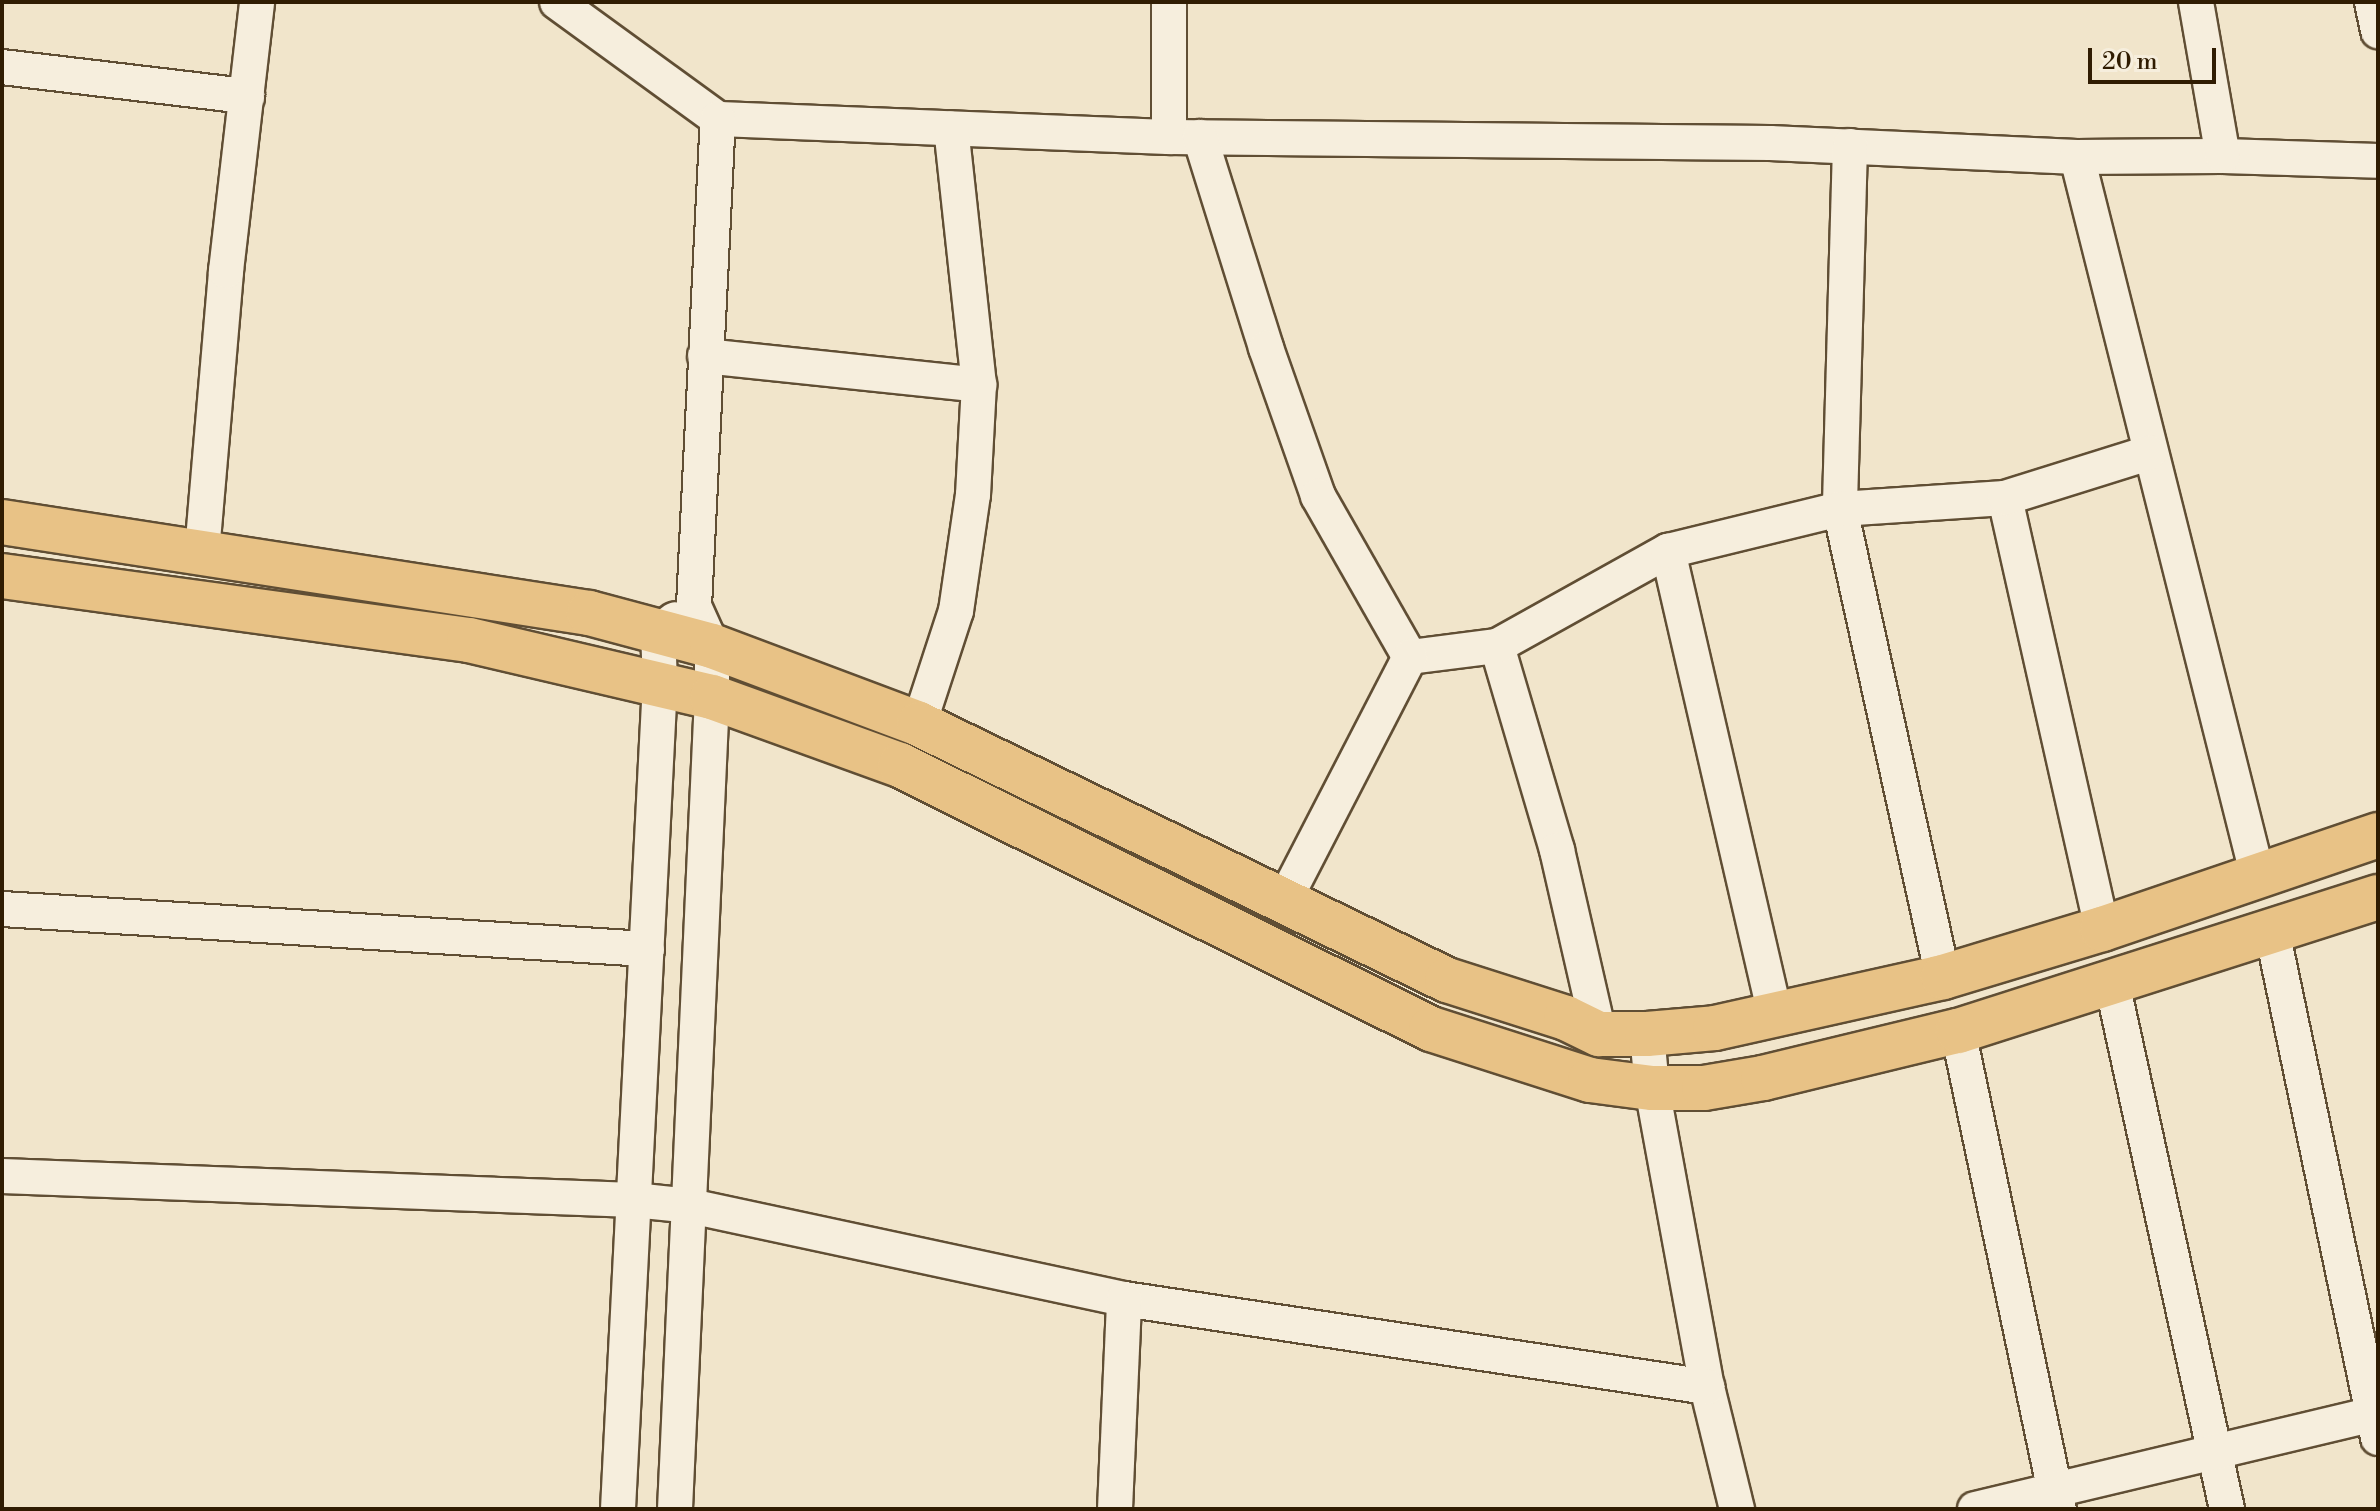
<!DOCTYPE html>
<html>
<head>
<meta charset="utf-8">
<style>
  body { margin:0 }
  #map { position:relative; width:2380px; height:1511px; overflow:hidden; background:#f1e5cb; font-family:"Libre Bodoni",serif }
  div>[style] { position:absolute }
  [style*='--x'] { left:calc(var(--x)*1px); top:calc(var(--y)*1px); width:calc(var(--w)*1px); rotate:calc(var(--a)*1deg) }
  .roads { filter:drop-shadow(2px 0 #604e34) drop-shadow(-2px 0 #604e34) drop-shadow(0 2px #604e34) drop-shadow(0 -2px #604e34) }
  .minor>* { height:34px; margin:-17px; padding:0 17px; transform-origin:17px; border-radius:17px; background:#f6eedd }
  .primary>* { height:44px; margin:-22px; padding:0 22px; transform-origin:22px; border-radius:22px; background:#e8c286 }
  span { translate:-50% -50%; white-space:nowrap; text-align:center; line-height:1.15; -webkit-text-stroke:8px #f6eedd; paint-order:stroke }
  .frame { position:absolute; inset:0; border:4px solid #301c02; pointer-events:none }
  .scale { position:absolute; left:2088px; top:48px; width:128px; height:36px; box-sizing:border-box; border:4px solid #301c02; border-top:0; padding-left:10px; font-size:24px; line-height:28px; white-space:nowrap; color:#301c02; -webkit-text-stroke:6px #f6eedd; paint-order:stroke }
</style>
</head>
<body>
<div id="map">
  <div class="roads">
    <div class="minor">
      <i style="--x:557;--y:2;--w:199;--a:36"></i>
      <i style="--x:718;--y:119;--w:451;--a:2.3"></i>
      <i style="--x:1169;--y:137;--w:601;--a:0.57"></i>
      <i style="--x:1770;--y:143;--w:307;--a:2.6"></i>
      <i style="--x:2077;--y:157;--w:146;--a:-0.4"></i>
      <i style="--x:2223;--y:156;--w:155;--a:1.8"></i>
      <i style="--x:1169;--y:2;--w:135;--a:90"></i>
      <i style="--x:2196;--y:2;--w:156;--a:80.1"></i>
      <i style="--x:2372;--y:2;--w:30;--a:78"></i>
      <i style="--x:2;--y:67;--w:247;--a:6.8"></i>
      <i style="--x:1200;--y:137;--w:221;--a:72.6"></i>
      <i style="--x:1266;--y:348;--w:157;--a:70.6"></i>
      <i style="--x:1318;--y:496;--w:185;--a:60.3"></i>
      <i style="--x:1850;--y:146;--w:363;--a:91.6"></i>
      <i style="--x:1840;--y:509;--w:479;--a:77.6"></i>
      <i style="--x:2077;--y:157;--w:742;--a:75.89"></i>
      <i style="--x:705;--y:356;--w:276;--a:6"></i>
      <i style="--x:2005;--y:498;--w:442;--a:77.3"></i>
      <i style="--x:1668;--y:551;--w:475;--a:77"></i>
      <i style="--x:202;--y:552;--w:282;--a:-85.1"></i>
      <i style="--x:226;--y:271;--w:271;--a:-83.4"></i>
      <i style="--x:1497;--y:646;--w:213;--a:73.6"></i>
      <i style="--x:1557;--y:850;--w:189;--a:77.1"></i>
      <i style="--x:1410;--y:657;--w:88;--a:-7.2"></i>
      <i style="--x:1497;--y:646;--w:196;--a:-29.1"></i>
      <i style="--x:1668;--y:551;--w:177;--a:-13.7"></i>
      <i style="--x:1840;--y:509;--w:165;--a:-3.8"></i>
      <i style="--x:2005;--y:498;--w:151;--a:-17.4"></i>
      <i style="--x:919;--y:724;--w:119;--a:-71.9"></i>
      <i style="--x:956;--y:611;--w:117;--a:-81.7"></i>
      <i style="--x:973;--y:495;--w:110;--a:-86.9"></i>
      <i style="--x:979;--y:385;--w:258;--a:-96.2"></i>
      <i style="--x:1284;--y:901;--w:275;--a:-62.7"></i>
      <i style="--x:2;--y:909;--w:646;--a:3.55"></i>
      <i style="--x:2272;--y:931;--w:518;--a:78.19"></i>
      <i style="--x:2112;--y:983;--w:538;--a:77.67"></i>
      <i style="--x:1958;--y:1031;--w:489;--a:78.1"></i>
      <i style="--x:1647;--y:1034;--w:54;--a:84.7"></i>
      <i style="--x:1652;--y:1088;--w:304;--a:79.6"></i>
      <i style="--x:1707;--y:1387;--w:126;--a:76.2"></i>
      <i style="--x:2;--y:1176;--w:632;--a:2.17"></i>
      <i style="--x:634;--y:1200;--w:56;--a:6.1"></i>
      <i style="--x:690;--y:1206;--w:444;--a:12.1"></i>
      <i style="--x:1124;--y:1299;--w:590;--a:8.58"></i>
      <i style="--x:618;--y:1509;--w:827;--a:-87.09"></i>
      <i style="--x:660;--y:683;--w:51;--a:-92.2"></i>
      <i style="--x:658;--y:632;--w:21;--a:-37"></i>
      <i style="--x:675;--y:1509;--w:813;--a:-87.39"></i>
      <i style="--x:712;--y:697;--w:51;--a:-90"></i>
      <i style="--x:712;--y:646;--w:44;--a:-114.2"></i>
      <i style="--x:694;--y:606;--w:488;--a:-87.2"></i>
      <i style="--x:1115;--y:1509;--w:210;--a:-87.5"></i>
      <i style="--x:1975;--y:1509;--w:414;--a:-13.4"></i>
    </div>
    <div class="primary">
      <i style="--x:2;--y:522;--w:594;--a:8.81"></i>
      <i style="--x:589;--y:613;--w:127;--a:15"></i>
      <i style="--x:712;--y:646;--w:221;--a:20.6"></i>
      <i style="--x:919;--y:724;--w:587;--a:25.87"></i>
      <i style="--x:1447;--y:980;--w:125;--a:17.7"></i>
      <i style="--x:1566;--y:1018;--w:37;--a:26"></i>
      <i style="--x:1599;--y:1034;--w:48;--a:0"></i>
      <i style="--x:1647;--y:1034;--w:68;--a:-5"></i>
      <i style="--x:1715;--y:1028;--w:234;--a:-12.6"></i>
      <i style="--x:1943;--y:977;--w:166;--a:-16.8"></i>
      <i style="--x:2102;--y:929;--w:292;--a:-18.8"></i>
      <i style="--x:2;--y:576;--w:471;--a:7.8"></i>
      <i style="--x:469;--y:640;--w:250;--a:13.2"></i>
      <i style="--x:712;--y:697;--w:200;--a:19.9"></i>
      <i style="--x:900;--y:765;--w:593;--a:26.44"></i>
      <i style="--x:1431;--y:1029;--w:167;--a:17.8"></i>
      <i style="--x:1590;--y:1080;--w:63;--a:7.4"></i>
      <i style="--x:1652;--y:1088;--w:52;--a:0"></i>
      <i style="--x:1704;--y:1088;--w:60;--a:-9.6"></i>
      <i style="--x:1763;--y:1078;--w:201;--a:-13.6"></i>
      <i style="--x:1958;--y:1031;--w:441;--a:-17.7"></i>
    </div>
  </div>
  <div class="frame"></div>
  <div class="scale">20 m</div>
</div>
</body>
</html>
